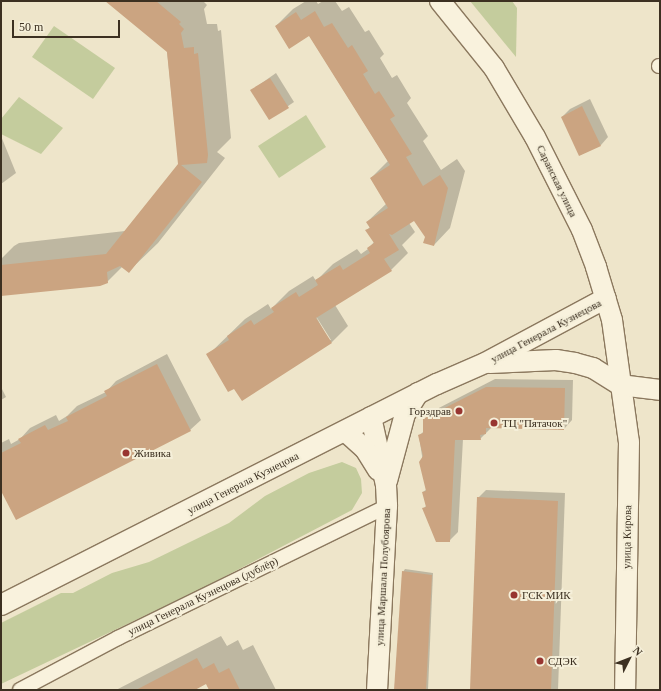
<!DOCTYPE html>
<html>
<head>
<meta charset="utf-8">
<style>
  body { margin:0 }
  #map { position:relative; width:661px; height:691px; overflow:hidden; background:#eee5ca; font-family:Georgia,serif }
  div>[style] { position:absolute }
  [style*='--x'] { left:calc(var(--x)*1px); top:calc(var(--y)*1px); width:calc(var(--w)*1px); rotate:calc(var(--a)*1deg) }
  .green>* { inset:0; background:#c4cc9d }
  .shadow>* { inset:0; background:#0003 }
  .building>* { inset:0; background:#cba481 }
  .roads { filter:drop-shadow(1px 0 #8b785e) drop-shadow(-1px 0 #8b785e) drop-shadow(0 1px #8b785e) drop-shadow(0 -1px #8b785e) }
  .street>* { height:14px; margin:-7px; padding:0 7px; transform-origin:7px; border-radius:7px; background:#f9f2dd }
  .secondary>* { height:20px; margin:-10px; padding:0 10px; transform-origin:10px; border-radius:10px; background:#f9f2dd }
  .dots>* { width:11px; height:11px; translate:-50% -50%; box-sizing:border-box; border:2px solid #f5efd9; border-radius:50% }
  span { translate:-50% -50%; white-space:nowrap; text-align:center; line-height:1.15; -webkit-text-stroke:4px #f5efd9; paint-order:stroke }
  .street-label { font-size:11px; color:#3c3021 }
  .poi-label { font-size:11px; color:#3c3021 }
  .right { translate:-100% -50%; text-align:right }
  .left { translate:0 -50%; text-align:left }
  .frame { position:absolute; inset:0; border:2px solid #3c3021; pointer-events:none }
  .north { position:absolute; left:609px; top:639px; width:40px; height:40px; -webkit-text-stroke:3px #f5efd9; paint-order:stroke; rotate:48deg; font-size:11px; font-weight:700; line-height:16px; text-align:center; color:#3c3021 }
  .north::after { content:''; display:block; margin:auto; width:14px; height:18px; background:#3c3021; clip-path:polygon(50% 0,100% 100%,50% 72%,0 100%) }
  .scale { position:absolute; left:12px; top:20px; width:108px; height:18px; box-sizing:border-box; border:2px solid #3c3021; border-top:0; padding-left:5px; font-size:12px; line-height:14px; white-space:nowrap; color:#3c3021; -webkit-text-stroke:3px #f5efd9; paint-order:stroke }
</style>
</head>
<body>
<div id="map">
  <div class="green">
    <i style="clip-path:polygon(470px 1px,512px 1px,517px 8px,516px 57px)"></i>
    <i style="clip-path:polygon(54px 26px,115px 68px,93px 99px,32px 57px)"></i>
    <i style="clip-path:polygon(19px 97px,63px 128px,41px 154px,1px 134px,1px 119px)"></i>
    <i style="clip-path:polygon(306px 115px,326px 147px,279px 178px,258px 146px)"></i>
    <i style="clip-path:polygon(342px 462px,356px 468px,361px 479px,362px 493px,352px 510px,199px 590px,1px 684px,1px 623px,61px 593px,73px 593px,112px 573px,149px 562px,229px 523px,265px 496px,309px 473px)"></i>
  </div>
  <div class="shadow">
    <i style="clip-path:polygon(107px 1px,203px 1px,207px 5px,204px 9px,207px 24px,217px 24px,218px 31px,221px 30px,231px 138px,217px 152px,225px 158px,158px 243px,129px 271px,123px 266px,107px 282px,1px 295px,1px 259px,14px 246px,19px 243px,125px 231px,179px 165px,167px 51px)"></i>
    <i style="clip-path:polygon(evenodd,306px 1px,316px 1px,318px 4px,323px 1px,335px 1px,342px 11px,349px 7px,365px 32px,369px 30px,384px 54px,380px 58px,392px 78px,397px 75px,411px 98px,407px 103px,428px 136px,423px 141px,441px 170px,457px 159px,465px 171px,450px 228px,434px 245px,414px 219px,409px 223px,415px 232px,402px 245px,408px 253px,391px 270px,335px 305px,348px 326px,332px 342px,208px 355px,245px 319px,268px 304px,271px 309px,289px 291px,313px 276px,316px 281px,333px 264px,357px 249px,361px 254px,368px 249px,374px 242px,367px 230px,370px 227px,367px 222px,387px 203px,371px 178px,388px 161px,309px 35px,276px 26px,293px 9px,306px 1px,314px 313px,331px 340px,329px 340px,314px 313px)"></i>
    <i style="clip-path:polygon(276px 73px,294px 102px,269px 119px,252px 90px)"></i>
    <i style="clip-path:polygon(590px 99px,608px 137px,601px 145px,580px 155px,562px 117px,570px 109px)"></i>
    <i style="clip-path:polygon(1px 136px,16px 173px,1px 184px)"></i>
    <i style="clip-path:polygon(167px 354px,201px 420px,190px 430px,1px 488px,1px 443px,9px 439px,11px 444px,20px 439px,30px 428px,56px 415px,59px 421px,67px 416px,77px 406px,106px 392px,116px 381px)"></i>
    <i style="clip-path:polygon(495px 379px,573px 380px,572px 420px,564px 429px,492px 427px,480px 439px,463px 439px,458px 532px,449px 541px,424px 508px,427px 505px,423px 492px,427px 489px,419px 436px,424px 431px,424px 420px,433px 411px)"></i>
    <i style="clip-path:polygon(1px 387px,6px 397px,1px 400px)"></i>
    <i style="clip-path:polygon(486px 490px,565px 493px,558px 690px,471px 690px,478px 498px)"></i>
    <i style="clip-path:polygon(405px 569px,433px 573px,428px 690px,395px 690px,403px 572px)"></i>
    <i style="clip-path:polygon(221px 636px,227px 646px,238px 640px,243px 650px,253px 645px,276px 690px,210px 690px,206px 683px,193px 690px,116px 690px)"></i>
  </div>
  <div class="building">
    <i style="clip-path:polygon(105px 1px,156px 1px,181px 22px,179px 24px,184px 29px,181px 33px,184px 48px,194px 47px,194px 54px,198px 53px,208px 155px,207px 163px,181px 165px,202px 182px,129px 273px,120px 266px,107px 272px,108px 283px,100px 286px,1px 296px,1px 265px,106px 254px,178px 164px,167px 52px)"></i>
    <i style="clip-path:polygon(315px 11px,324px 27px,332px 23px,348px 48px,352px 45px,368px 71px,363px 74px,375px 94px,379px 91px,395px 116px,390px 119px,412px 154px,406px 157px,423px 186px,440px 175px,448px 188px,434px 246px,423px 243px,425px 237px,414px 221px,392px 235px,389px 234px,399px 250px,384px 259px,392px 271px,316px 318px,332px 343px,242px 401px,234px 389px,228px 392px,206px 354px,229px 340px,227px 336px,251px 320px,254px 325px,274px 312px,271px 308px,296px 292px,299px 297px,318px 285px,315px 280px,340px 265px,343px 270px,370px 253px,367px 248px,374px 243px,365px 230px,370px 228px,366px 222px,388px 208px,370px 178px,390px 165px,309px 36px,289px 49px,275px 26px,296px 12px,301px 20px)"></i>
    <i style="clip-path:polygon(270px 78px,289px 108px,269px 120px,250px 90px)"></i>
    <i style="clip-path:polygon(582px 106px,601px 146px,579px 156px,561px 117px)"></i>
    <i style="clip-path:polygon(157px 364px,191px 431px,16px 520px,1px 491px,1px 453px,21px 443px,18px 439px,45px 425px,48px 430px,68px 421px,66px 417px,107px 396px,104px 391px)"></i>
    <i style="clip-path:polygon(486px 387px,565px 388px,564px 430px,486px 428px,486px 434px,480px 435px,481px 440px,455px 440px,450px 542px,436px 542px,422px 508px,426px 507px,422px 492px,426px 491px,419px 462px,423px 456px,418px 435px,423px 433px,423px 419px)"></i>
    <i style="clip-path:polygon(477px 497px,558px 501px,551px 690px,470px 690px)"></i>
    <i style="clip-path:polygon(402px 571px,432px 575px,426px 690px,394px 690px)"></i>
    <i style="clip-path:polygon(197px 658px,203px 669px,214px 663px,219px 673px,229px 668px,240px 690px,209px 690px,206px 684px,195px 690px,136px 690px)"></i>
  </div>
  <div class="roads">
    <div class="street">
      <i style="--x:659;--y:66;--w:1;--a:0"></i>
      <i style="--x:20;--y:690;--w:111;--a:-28"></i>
      <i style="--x:118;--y:638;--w:300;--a:-26.1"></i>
    </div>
    <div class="secondary">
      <i style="--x:440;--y:1;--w:86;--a:51.1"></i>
      <i style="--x:494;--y:68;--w:80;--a:59.3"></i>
      <i style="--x:535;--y:137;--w:104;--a:63.2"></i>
      <i style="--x:582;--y:230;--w:40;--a:69"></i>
      <i style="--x:596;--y:267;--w:55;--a:73.2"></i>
      <i style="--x:612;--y:320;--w:123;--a:82.1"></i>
      <i style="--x:629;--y:442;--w:248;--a:90.9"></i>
      <i style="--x:490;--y:363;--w:66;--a:-2.6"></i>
      <i style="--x:556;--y:360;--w:19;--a:9"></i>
      <i style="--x:575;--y:363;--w:19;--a:16"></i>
      <i style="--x:593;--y:368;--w:32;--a:32"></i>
      <i style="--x:620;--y:385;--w:40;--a:7.1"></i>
      <i style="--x:371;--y:417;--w:70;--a:77.6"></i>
      <i style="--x:386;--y:485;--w:21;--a:87"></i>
      <i style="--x:387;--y:506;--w:184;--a:93.1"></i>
      <i style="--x:345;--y:431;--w:27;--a:42"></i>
      <i style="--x:365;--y:449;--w:25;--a:58"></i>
      <i style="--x:387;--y:481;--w:69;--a:-75"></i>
      <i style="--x:405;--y:414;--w:25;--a:-58"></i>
      <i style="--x:1;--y:605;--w:489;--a:-26.9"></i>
      <i style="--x:437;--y:384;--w:52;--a:-23.6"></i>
      <i style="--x:485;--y:363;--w:137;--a:-28.2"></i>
    </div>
  </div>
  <div class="dots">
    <i style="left:459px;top:411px;background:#983530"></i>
    <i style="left:494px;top:423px;background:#983530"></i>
    <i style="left:126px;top:453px;background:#983530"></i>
    <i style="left:514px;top:595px;background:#983530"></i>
    <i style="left:540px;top:661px;background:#983530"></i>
  </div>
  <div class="street-label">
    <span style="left:557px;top:181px;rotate:64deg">Саранская улица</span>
    <span style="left:546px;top:331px;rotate:-28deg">улица Генерала Кузнецова</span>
    <span style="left:243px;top:483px;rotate:-27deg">улица Генерала Кузнецова</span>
    <span style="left:627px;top:537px;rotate:-89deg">улица Кирова</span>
    <span style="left:383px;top:577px;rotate:-87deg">улица Маршала Полубоярова</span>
    <span style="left:203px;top:596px;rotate:-26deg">улица Генерала Кузнецова (дублёр)</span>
  </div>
  <div class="poi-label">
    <span class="right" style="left:451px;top:411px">Горздрав</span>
    <span class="left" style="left:502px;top:423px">ТЦ "Пятачок"</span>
    <span class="left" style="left:134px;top:453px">Живика</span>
    <span class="left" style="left:522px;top:595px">ГСК МИК</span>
    <span class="left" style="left:548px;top:661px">СДЭК</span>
  </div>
  <div class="frame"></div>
  <div class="north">N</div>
  <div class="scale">50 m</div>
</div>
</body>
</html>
